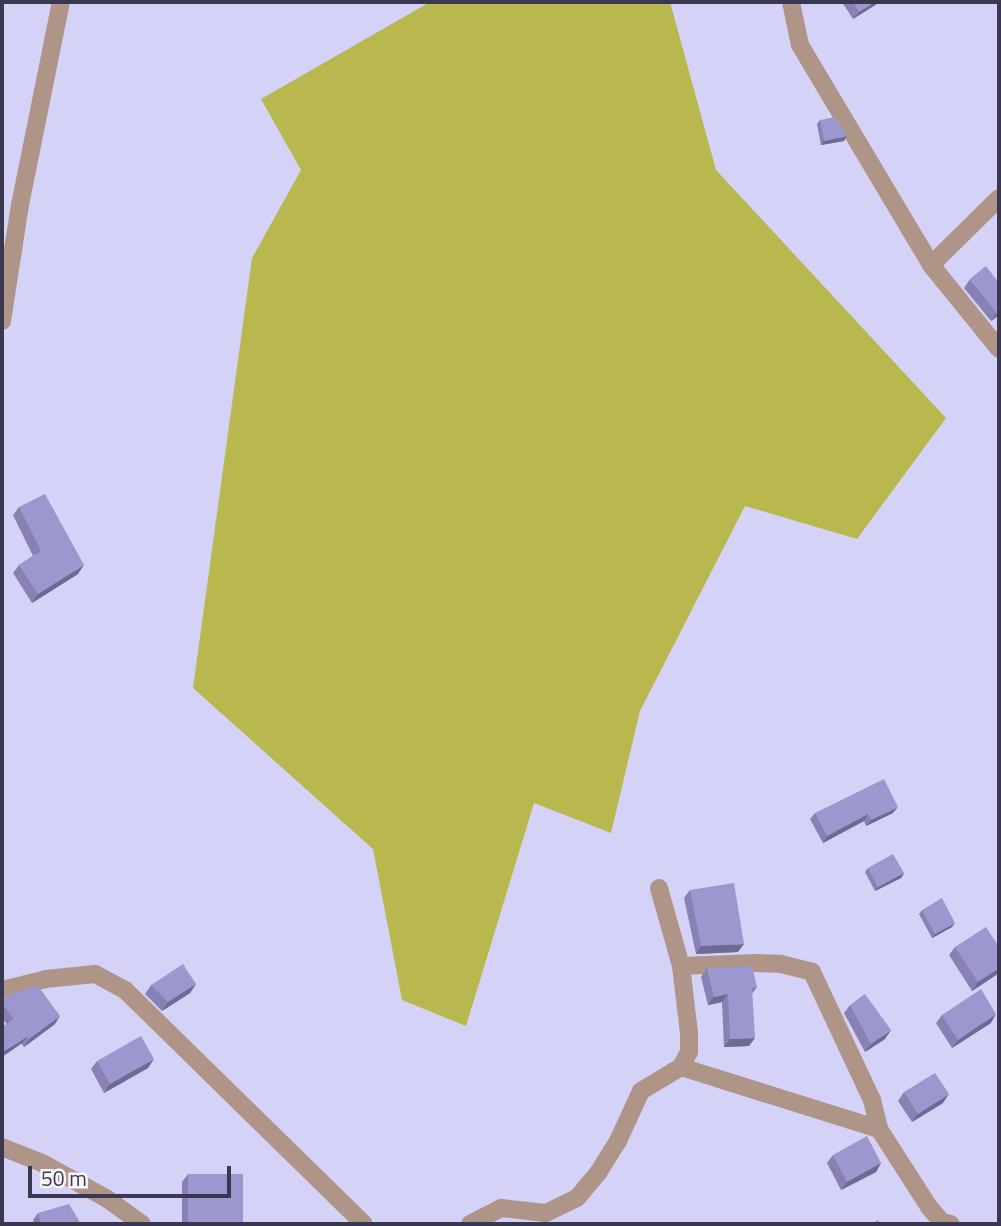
<!DOCTYPE html>
<html>
<head>
<meta charset="utf-8">
<style>
  body { margin:0 }
  #map { position:relative; width:1001px; height:1226px; overflow:hidden; background:#d4d2f6; font-family:"Titillium Web",sans-serif }
  div>[style] { position:absolute }
  [style*='--x'] { left:calc(var(--x)*1px); top:calc(var(--y)*1px); width:calc(var(--w)*1px); rotate:calc(var(--a)*1deg) }
  .green>* { inset:0; background:#b9b84f }
  .street>* { height:18px; margin:-9px; padding:0 9px; transform-origin:9px; border-radius:9px; background:#af9588 }
  .wall>* { inset:0; background:#8782b3 }
  .shaded-wall>* { inset:0; background:#6e6a92 }
  .building>* { inset:0; background:#9d97d0 }
  span { translate:-50% -50%; white-space:nowrap; text-align:center; line-height:1.15; -webkit-text-stroke:6px #f7f6fd; paint-order:stroke }
  .frame { position:absolute; inset:0; border:4px solid #3a3850; pointer-events:none }
  .scale { position:absolute; left:28px; top:1166px; width:203px; height:32px; box-sizing:border-box; border:4px solid #3a3850; border-top:0; padding-left:9px; font-size:21px; line-height:24px; white-space:nowrap; color:#3a3850; -webkit-text-stroke:5px #f7f6fd; paint-order:stroke }
</style>
</head>
<body>
<div id="map">
  <div class="green">
    <i style="clip-path:polygon(430px 2px,670px 2px,716px 170px,946px 418px,857px 539px,745px 506px,640px 711px,611px 833px,534px 803px,466px 1026px,402px 1000px,373px 849px,193px 688px,252px 258px,301px 170px,261px 99px)"></i>
  </div>
  <div class="street">
    <i style="--x:791;--y:2;--w:44;--a:78.2"></i>
    <i style="--x:800;--y:45;--w:256;--a:59.2"></i>
    <i style="--x:931;--y:265;--w:108;--a:51"></i>
    <i style="--x:931;--y:265;--w:95;--a:-44.6"></i>
    <i style="--x:2;--y:321;--w:117;--a:-81.2"></i>
    <i style="--x:20;--y:205;--w:207;--a:-78.6"></i>
    <i style="--x:681;--y:966;--w:76;--a:-2.3"></i>
    <i style="--x:757;--y:963;--w:24;--a:2"></i>
    <i style="--x:781;--y:964;--w:32;--a:14"></i>
    <i style="--x:812;--y:972;--w:141;--a:64.9"></i>
    <i style="--x:872;--y:1100;--w:30;--a:76"></i>
    <i style="--x:879;--y:1129;--w:93;--a:57.3"></i>
    <i style="--x:929;--y:1207;--w:20;--a:49"></i>
    <i style="--x:942;--y:1222;--w:9;--a:13"></i>
    <i style="--x:2;--y:990;--w:45;--a:-14"></i>
    <i style="--x:46;--y:979;--w:49;--a:-5.8"></i>
    <i style="--x:95;--y:974;--w:34;--a:28"></i>
    <i style="--x:125;--y:990;--w:334;--a:44.4"></i>
    <i style="--x:681;--y:1067;--w:207;--a:17.4"></i>
    <i style="--x:2;--y:1147;--w:43;--a:21.8"></i>
    <i style="--x:42;--y:1163;--w:73;--a:28.7"></i>
    <i style="--x:106;--y:1198;--w:44;--a:35.8"></i>
    <i style="--x:470;--y:1224;--w:35;--a:-27"></i>
    <i style="--x:501;--y:1208;--w:45;--a:6.3"></i>
    <i style="--x:546;--y:1213;--w:34;--a:-26"></i>
    <i style="--x:577;--y:1198;--w:33;--a:-50"></i>
    <i style="--x:598;--y:1173;--w:38;--a:-58"></i>
    <i style="--x:618;--y:1141;--w:55;--a:-65.3"></i>
    <i style="--x:641;--y:1091;--w:47;--a:-31"></i>
    <i style="--x:681;--y:1067;--w:17;--a:-62"></i>
    <i style="--x:689;--y:1052;--w:19;--a:-90"></i>
    <i style="--x:689;--y:1033;--w:67;--a:-96.8"></i>
    <i style="--x:681;--y:966;--w:81;--a:-105.8"></i>
  </div>
  <div class="wall">
    <i style="clip-path:polygon(842px 2px,880px 2px,853px 19px)"></i>
    <i style="clip-path:polygon(820px 120px,844px 141px,821px 145px,817px 124px)"></i>
    <i style="clip-path:polygon(970px 279px,999px 315px,991px 321px,964px 288px)"></i>
    <i style="clip-path:polygon(19px 507px,78px 574px,32px 603px,13px 573px,19px 565px,33px 556px,13px 515px)"></i>
    <i style="clip-path:polygon(815px 813px,893px 813px,866px 826px,864px 821px,823px 843px,810px 819px)"></i>
    <i style="clip-path:polygon(868px 868px,904px 873px,901px 878px,875px 891px,865px 872px)"></i>
    <i style="clip-path:polygon(690px 890px,738px 952px,696px 954px,684px 898px)"></i>
    <i style="clip-path:polygon(922px 910px,952px 927px,932px 938px,919px 914px)"></i>
    <i style="clip-path:polygon(955px 947px,999px 973px,972px 991px,949px 955px)"></i>
    <i style="clip-path:polygon(707px 968px,757px 987px,752px 994px,749px 1046px,724px 1047px,722px 1002px,708px 1005px,701px 977px)"></i>
    <i style="clip-path:polygon(196px 984px,190px 993px,162px 1011px,145px 994px,151px 985px)"></i>
    <i style="clip-path:polygon(2px 1001px,55px 1024px,24px 1047px,2px 1018px)"></i>
    <i style="clip-path:polygon(850px 1005px,885px 1039px,865px 1052px,844px 1013px)"></i>
    <i style="clip-path:polygon(942px 1015px,991px 1023px,952px 1048px,936px 1023px)"></i>
    <i style="clip-path:polygon(97px 1061px,148px 1068px,104px 1093px,91px 1069px)"></i>
    <i style="clip-path:polygon(904px 1092px,943px 1103px,912px 1122px,898px 1101px)"></i>
    <i style="clip-path:polygon(833px 1155px,881px 1163px,876px 1172px,841px 1190px,827px 1163px)"></i>
    <i style="clip-path:polygon(188px 1174px,243px 1224px,182px 1224px,182px 1182px)"></i>
    <i style="clip-path:polygon(38px 1213px,81px 1224px,34px 1224px,33px 1220px)"></i>
  </div>
  <div class="shaded-wall">
    <i style="clip-path:polygon(875px 2px,880px 2px,853px 19px,859px 12px)"></i>
    <i style="clip-path:polygon(847px 136px,844px 141px,821px 145px,824px 141px)"></i>
    <i style="clip-path:polygon(999px 311px,999px 315px,991px 321px,997px 313px)"></i>
    <i style="clip-path:polygon(84px 565px,78px 574px,32px 603px,38px 594px)"></i>
    <i style="clip-path:polygon(898px 807px,893px 813px,866px 826px,871px 820px)"></i>
    <i style="clip-path:polygon(868px 814px,864px 821px,823px 843px,827px 836px)"></i>
    <i style="clip-path:polygon(904px 873px,901px 878px,875px 891px,878px 887px)"></i>
    <i style="clip-path:polygon(955px 923px,952px 927px,932px 938px,935px 934px)"></i>
    <i style="clip-path:polygon(744px 944px,738px 952px,696px 954px,701px 946px)"></i>
    <i style="clip-path:polygon(999px 968px,999px 973px,972px 991px,978px 982px)"></i>
    <i style="clip-path:polygon(196px 984px,190px 993px,162px 1011px,168px 1002px)"></i>
    <i style="clip-path:polygon(728px 994px,722px 1002px,708px 1005px,714px 997px)"></i>
    <i style="clip-path:polygon(996px 1014px,991px 1023px,952px 1048px,958px 1040px)"></i>
    <i style="clip-path:polygon(60px 1016px,55px 1024px,24px 1047px,29px 1039px)"></i>
    <i style="clip-path:polygon(891px 1030px,885px 1039px,865px 1052px,871px 1044px)"></i>
    <i style="clip-path:polygon(27px 1037px,21px 1044px,2px 1057px,2px 1052px)"></i>
    <i style="clip-path:polygon(755px 1038px,749px 1046px,724px 1047px,730px 1039px)"></i>
    <i style="clip-path:polygon(154px 1059px,148px 1068px,104px 1093px,110px 1084px)"></i>
    <i style="clip-path:polygon(949px 1094px,943px 1103px,912px 1122px,918px 1114px)"></i>
    <i style="clip-path:polygon(881px 1163px,876px 1172px,841px 1190px,847px 1182px)"></i>
  </div>
  <div class="building">
    <i style="clip-path:polygon(853px 2px,875px 2px,859px 12px)"></i>
    <i style="clip-path:polygon(835px 117px,847px 136px,824px 141px,820px 120px)"></i>
    <i style="clip-path:polygon(986px 266px,999px 283px,999px 311px,997px 313px,970px 279px)"></i>
    <i style="clip-path:polygon(45px 494px,84px 565px,38px 594px,19px 565px,41px 551px,19px 507px)"></i>
    <i style="clip-path:polygon(884px 779px,898px 807px,871px 820px,868px 814px,827px 836px,815px 813px)"></i>
    <i style="clip-path:polygon(893px 854px,904px 873px,878px 887px,868px 868px)"></i>
    <i style="clip-path:polygon(734px 883px,744px 944px,701px 946px,690px 890px)"></i>
    <i style="clip-path:polygon(942px 898px,955px 923px,935px 934px,922px 910px)"></i>
    <i style="clip-path:polygon(986px 927px,999px 947px,999px 968px,978px 982px,955px 947px)"></i>
    <i style="clip-path:polygon(183px 964px,196px 984px,168px 1002px,151px 985px)"></i>
    <i style="clip-path:polygon(752px 966px,757px 987px,752px 988px,755px 1038px,730px 1039px,728px 994px,714px 997px,707px 968px)"></i>
    <i style="clip-path:polygon(38px 986px,60px 1016px,29px 1039px,27px 1037px,2px 1052px,2px 1027px,14px 1019px,2px 1003px,2px 1001px,13px 993px)"></i>
    <i style="clip-path:polygon(981px 989px,996px 1014px,958px 1040px,942px 1015px)"></i>
    <i style="clip-path:polygon(865px 994px,891px 1030px,871px 1044px,850px 1005px)"></i>
    <i style="clip-path:polygon(141px 1036px,154px 1059px,110px 1084px,97px 1061px)"></i>
    <i style="clip-path:polygon(935px 1073px,949px 1094px,918px 1114px,904px 1092px)"></i>
    <i style="clip-path:polygon(867px 1136px,881px 1163px,847px 1182px,833px 1155px)"></i>
    <i style="clip-path:polygon(188px 1174px,243px 1174px,243px 1224px,188px 1224px)"></i>
    <i style="clip-path:polygon(69px 1204px,81px 1224px,41px 1224px,38px 1213px)"></i>
    <i style="clip-path:polygon(878px 1220px,881px 1224px,871px 1224px)"></i>
  </div>
  <div class="frame"></div>
  <div class="scale">50 m</div>
</div>
</body>
</html>
